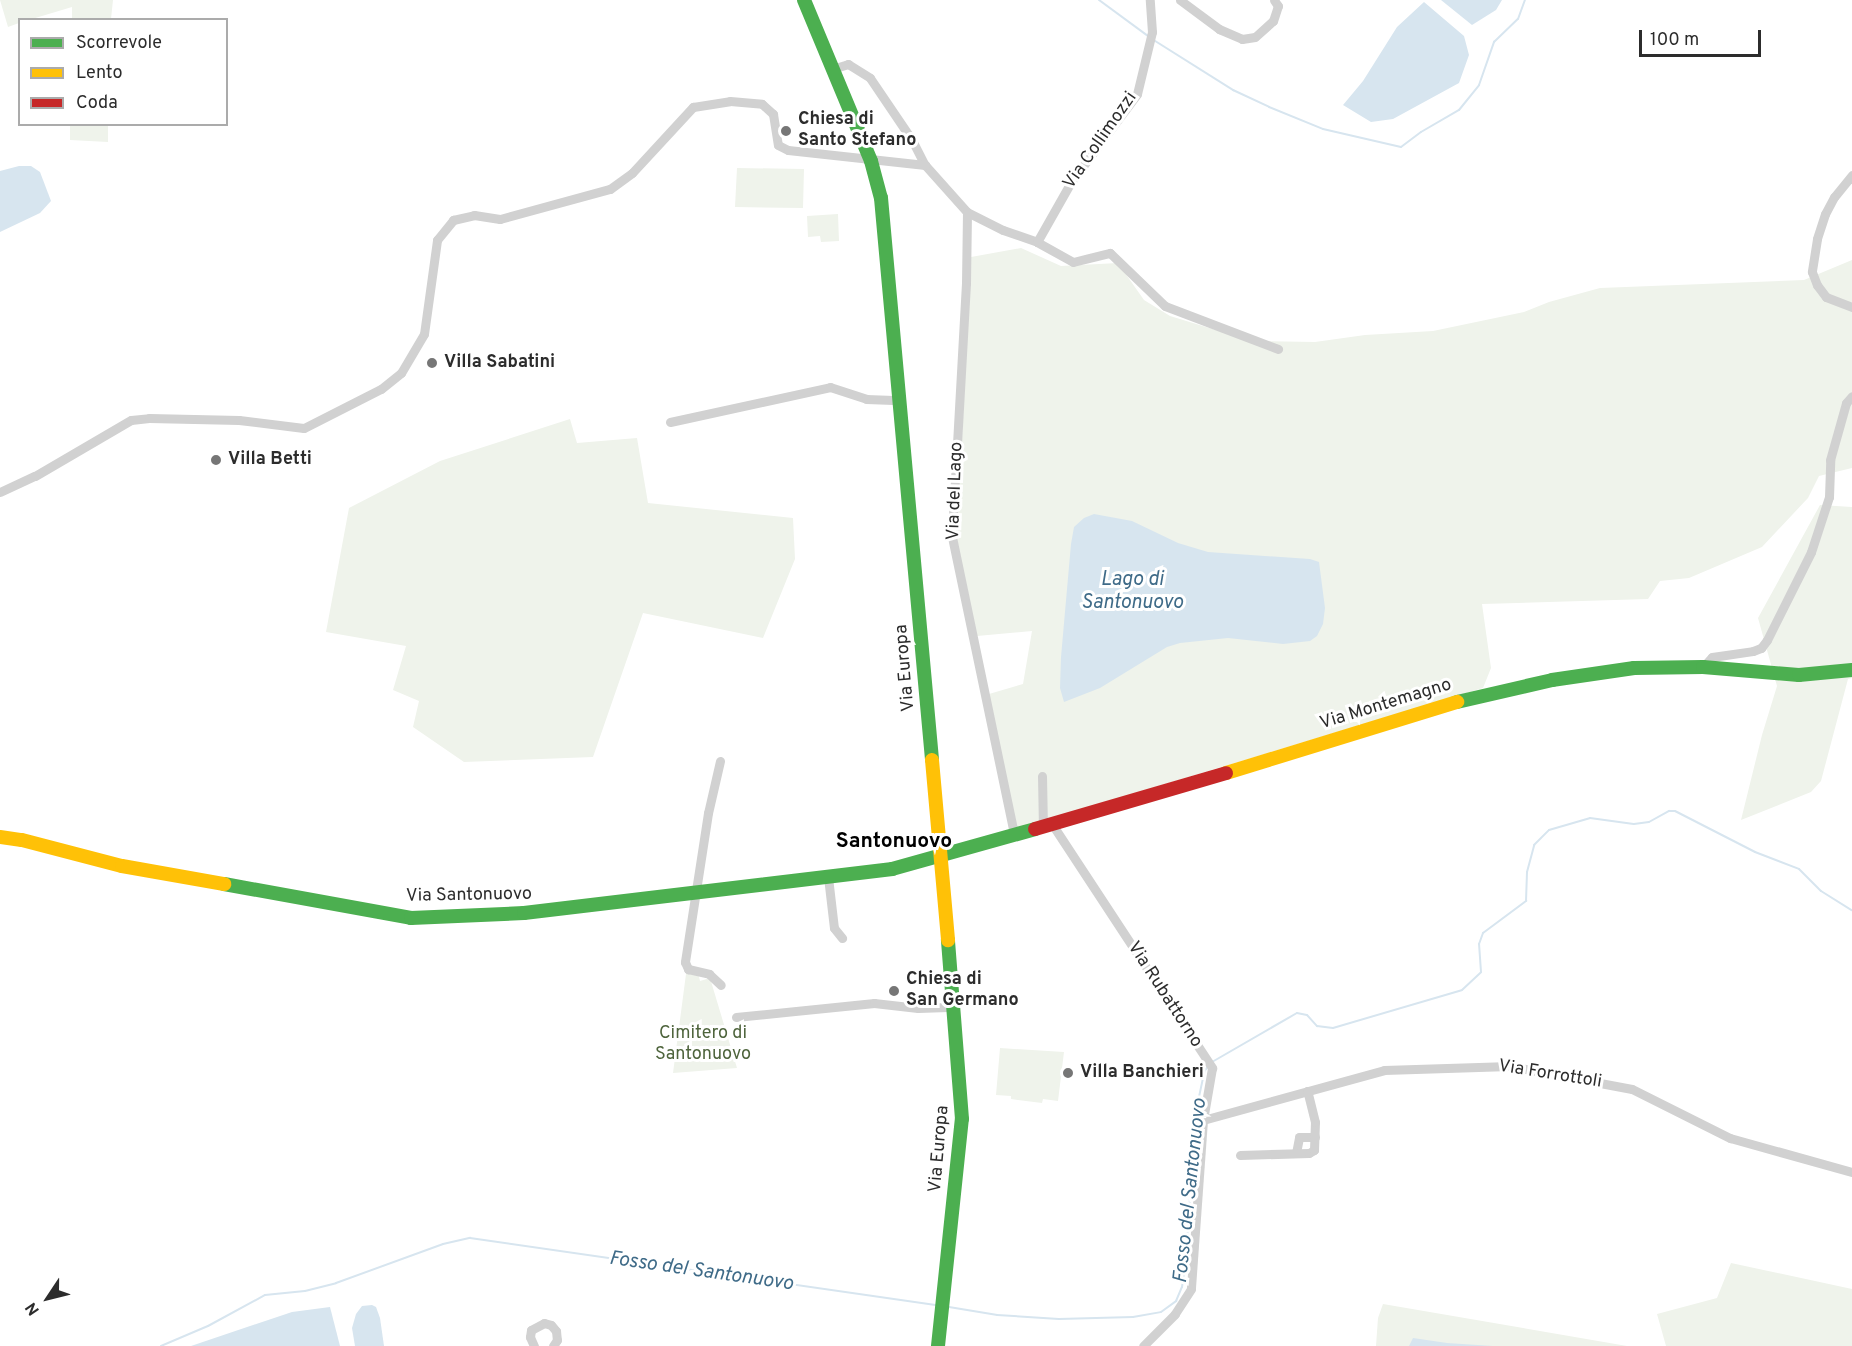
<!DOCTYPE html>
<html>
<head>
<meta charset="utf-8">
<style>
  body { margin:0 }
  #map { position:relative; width:1852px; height:1346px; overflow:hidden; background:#fff; font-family:Overpass,sans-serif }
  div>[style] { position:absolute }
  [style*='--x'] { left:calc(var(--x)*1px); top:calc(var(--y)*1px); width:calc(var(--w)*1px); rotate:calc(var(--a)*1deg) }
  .green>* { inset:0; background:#eff3eb }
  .water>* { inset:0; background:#d7e5ef }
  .stream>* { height:2px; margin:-1px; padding:0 1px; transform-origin:1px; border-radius:1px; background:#d7e5ef }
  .street>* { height:9px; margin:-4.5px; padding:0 4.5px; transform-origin:4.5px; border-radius:4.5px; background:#d1d1d1 }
  .fast>* { height:14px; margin:-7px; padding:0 7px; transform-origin:7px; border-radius:7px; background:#4caf50 }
  .slow>* { height:14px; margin:-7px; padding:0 7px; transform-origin:7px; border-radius:7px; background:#ffc107 }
  .jam>* { height:14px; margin:-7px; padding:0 7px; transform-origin:7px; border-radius:7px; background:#c62828 }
  .dots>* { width:16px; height:16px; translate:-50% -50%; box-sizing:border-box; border:3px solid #fff; border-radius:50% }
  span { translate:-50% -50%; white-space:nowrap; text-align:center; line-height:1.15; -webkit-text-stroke:6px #fff; paint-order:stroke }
  .poi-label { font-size:18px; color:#2c2c2c; font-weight:700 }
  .left { translate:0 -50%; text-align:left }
  .street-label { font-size:18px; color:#2c2c2c }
  .park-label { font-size:18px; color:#4e643c }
  .water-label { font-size:20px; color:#3f6b88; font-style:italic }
  .quarter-label { font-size:21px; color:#000; font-weight:700 }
  .legend { position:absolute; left:18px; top:18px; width:210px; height:108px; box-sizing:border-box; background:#fff; border:2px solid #ababab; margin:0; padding:8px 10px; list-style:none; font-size:18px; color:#2c2c2c }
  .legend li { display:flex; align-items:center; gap:12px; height:30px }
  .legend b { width:30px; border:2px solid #ababab }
  .north { position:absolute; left:18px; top:1268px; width:60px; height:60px; -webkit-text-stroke:4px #fff; paint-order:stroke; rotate:235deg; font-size:16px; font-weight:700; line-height:24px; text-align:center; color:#2c2c2c }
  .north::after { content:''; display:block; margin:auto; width:21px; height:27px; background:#2c2c2c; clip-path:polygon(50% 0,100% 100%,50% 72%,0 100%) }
  .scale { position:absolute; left:1639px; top:30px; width:122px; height:27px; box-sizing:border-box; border:3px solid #2c2c2c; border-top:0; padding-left:8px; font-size:18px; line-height:21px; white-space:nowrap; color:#2c2c2c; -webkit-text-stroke:4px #fff; paint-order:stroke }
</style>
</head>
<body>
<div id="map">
  <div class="green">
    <i style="clip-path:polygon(0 0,113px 0,111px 19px,72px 19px,72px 7px,32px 19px,20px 20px,19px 23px,8px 27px)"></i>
    <i style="clip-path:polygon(70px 125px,108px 125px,108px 142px,70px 140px)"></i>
    <i style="clip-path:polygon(737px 168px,804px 169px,803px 208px,735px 207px)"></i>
    <i style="clip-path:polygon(838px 214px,839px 241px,821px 242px,820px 236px,808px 237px,807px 216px)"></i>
    <i style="clip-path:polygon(1021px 248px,1061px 266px,1118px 263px,1144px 300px,1170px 316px,1252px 341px,1315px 342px,1365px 335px,1433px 331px,1524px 312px,1549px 302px,1600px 288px,1804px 280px,1852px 260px,1852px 468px,1819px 476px,1808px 498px,1762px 547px,1689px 578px,1660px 581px,1648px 599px,1482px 604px,1491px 668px,1483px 688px,1016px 829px,989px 694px,1023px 684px,1032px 631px,977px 636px,957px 540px,971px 257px)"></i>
    <i style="clip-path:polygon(570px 419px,577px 443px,637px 438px,648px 503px,793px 518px,795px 559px,763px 638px,643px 613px,593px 757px,464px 762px,413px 727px,419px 701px,393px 690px,406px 646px,326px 632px,349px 508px,440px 461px)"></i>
    <i style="clip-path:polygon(1820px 505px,1852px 507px,1852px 678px,1848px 679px,1821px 781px,1811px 792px,1741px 820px,1762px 735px,1777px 686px,1758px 618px)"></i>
    <i style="clip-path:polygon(698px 973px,700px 981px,710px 978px,737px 1068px,673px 1073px,686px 974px)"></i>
    <i style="clip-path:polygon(1000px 1048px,1064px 1052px,1058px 1101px,1043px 1099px,1042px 1103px,1011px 1099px,1011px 1096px,996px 1095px)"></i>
    <i style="clip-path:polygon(1731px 1263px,1852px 1289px,1852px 1346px,1666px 1346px,1657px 1314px,1717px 1298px)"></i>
    <i style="clip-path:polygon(1383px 1304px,1627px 1346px,1376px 1346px,1378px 1318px)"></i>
  </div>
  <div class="water">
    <i style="clip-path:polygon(1441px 0,1502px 0,1496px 10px,1472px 25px)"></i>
    <i style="clip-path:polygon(1424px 2px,1464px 36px,1469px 55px,1459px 83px,1393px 119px,1371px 122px,1343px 105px,1363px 81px,1397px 27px)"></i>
    <i style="clip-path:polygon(19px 166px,31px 166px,40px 172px,51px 201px,40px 213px,0 232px,0 171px)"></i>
    <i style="clip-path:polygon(1094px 514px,1132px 521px,1178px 543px,1208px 552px,1310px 559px,1319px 562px,1325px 608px,1323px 624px,1317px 636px,1310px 641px,1283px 644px,1228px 638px,1180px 643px,1167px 647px,1100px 688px,1064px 702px,1060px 688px,1061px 657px,1071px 544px,1074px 527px,1084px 518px)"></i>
    <i style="clip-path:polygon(372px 1305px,376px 1307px,380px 1318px,384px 1346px,355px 1346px,352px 1328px,356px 1314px,362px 1306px)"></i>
    <i style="clip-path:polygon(330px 1307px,340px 1346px,191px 1346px,292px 1312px)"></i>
    <i style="clip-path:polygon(1413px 1338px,1447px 1343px,1493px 1346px,1409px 1346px)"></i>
  </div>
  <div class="stream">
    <i style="--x:1099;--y:0;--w:61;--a:36.3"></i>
    <i style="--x:1152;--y:39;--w:96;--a:32.2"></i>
    <i style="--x:1233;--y:90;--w:40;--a:25"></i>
    <i style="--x:1269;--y:107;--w:58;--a:22.2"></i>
    <i style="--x:1323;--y:129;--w:80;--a:13"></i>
    <i style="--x:1401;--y:147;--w:25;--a:-37"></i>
    <i style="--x:1421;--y:132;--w:44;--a:-30.1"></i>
    <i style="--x:1459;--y:110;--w:32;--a:-51"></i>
    <i style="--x:1479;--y:85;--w:46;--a:-70.8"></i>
    <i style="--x:1494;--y:42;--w:33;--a:-44"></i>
    <i style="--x:1518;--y:19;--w:20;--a:-70"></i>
    <i style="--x:1212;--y:1062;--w:98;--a:-30"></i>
    <i style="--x:1297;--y:1013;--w:10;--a:11"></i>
    <i style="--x:1307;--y:1015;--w:15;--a:48"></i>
    <i style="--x:1317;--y:1026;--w:16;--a:7"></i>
    <i style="--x:1333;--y:1028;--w:134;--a:-16.4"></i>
    <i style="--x:1462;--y:990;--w:26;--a:-43"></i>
    <i style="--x:1481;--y:972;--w:28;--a:-94"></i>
    <i style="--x:1479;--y:944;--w:12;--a:-70"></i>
    <i style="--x:1483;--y:933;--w:54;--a:-36.7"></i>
    <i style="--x:1526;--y:901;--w:29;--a:-88"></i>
    <i style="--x:1527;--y:872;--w:28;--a:-75"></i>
    <i style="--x:1534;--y:845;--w:21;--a:-45"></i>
    <i style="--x:1549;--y:830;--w:43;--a:-16.3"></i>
    <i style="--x:1590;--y:818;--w:44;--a:7.8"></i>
    <i style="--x:1634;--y:824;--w:15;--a:-8"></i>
    <i style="--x:1649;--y:822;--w:23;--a:-29"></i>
    <i style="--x:1669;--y:811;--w:6;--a:0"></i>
    <i style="--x:1675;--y:811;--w:90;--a:27.1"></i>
    <i style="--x:1755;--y:852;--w:47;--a:21.1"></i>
    <i style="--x:1799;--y:869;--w:31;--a:45"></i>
    <i style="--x:1821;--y:891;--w:36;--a:32"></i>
    <i style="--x:949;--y:1307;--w:49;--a:9.5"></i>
    <i style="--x:997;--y:1315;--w:62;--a:3.7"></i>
    <i style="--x:1059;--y:1319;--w:74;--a:-1.5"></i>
    <i style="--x:1133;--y:1317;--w:28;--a:-10"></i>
    <i style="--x:1161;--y:1312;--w:19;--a:-36"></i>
    <i style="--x:1176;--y:1301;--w:15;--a:-67"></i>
    <i style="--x:1182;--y:1287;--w:18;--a:-81"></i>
    <i style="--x:1185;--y:1269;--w:158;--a:-86"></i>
    <i style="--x:1196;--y:1111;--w:40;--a:-78"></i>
    <i style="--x:1204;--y:1072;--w:7;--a:-56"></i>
    <i style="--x:161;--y:1346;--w:51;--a:-23.1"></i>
    <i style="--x:208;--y:1326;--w:65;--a:-28.5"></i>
    <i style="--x:265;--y:1295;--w:40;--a:-5.7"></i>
    <i style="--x:305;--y:1291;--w:32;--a:-14"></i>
    <i style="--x:336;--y:1283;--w:114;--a:-20"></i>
    <i style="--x:443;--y:1244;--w:28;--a:-13"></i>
    <i style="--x:470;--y:1238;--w:472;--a:8.2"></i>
  </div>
  <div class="street">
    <i style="--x:1180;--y:0;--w:49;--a:36.6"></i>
    <i style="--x:1219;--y:29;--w:25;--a:23"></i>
    <i style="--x:1242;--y:39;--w:13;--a:-9"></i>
    <i style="--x:1255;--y:37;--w:24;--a:-42"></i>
    <i style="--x:1273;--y:21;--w:16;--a:-72"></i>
    <i style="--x:1278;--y:6;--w:7;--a:-124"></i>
    <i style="--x:832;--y:69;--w:17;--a:-17"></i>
    <i style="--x:848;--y:64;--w:26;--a:32"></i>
    <i style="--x:870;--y:78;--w:75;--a:55.9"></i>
    <i style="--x:912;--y:140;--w:28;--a:63"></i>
    <i style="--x:925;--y:165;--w:63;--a:48.2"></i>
    <i style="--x:967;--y:212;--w:40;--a:26.6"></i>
    <i style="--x:1003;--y:230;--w:36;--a:19"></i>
    <i style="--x:1037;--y:242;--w:41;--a:29.1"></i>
    <i style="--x:1073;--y:262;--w:38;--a:-14"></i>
    <i style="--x:1110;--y:253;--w:76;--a:43.9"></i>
    <i style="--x:1165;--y:306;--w:121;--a:20.8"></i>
    <i style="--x:1852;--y:175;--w:28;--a:129"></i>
    <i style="--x:1834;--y:197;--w:19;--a:118"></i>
    <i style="--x:1825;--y:214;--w:26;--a:108"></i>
    <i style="--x:1817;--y:239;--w:33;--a:99"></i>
    <i style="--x:1812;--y:272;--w:14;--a:69"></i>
    <i style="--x:1817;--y:285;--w:15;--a:53"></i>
    <i style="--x:1826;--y:297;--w:28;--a:21"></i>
    <i style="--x:967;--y:212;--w:71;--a:90.8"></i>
    <i style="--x:966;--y:283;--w:254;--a:93.2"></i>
    <i style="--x:952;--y:537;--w:304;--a:78.2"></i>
    <i style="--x:1037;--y:242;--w:69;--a:-60.5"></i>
    <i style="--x:1071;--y:182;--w:110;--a:-53.1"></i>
    <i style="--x:1137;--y:94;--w:64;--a:-76.4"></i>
    <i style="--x:1152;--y:32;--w:32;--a:-94"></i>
    <i style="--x:670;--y:422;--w:164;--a:-12.3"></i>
    <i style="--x:830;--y:387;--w:38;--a:18"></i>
    <i style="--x:866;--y:399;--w:34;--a:2"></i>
    <i style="--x:0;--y:492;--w:38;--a:-25"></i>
    <i style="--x:35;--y:476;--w:111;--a:-30.3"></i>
    <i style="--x:131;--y:420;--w:18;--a:-6"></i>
    <i style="--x:149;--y:418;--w:90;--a:1.3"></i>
    <i style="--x:239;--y:420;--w:65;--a:7"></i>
    <i style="--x:304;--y:428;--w:86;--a:-26.9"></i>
    <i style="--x:381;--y:389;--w:26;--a:-39"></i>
    <i style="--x:401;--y:373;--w:45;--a:-59.5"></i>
    <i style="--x:424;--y:334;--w:95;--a:-82.1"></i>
    <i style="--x:437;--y:240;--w:26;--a:-51"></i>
    <i style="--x:453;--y:220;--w:22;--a:-13"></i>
    <i style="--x:474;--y:215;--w:26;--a:9"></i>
    <i style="--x:500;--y:219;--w:114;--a:-15.3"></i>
    <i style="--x:610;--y:189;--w:27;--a:-36"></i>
    <i style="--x:632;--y:173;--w:90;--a:-47.3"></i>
    <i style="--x:693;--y:107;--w:37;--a:-9"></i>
    <i style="--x:730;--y:101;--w:32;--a:5"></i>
    <i style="--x:762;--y:104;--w:15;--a:42"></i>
    <i style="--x:773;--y:114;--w:31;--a:81"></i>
    <i style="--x:778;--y:145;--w:11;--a:27"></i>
    <i style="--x:788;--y:150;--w:138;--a:6.2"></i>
    <i style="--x:1703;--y:667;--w:13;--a:-48"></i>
    <i style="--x:1712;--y:657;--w:41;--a:-8.3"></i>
    <i style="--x:1753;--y:651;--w:9;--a:-21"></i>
    <i style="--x:1761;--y:648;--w:10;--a:-53"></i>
    <i style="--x:1767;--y:640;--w:98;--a:-63.4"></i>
    <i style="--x:1811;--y:552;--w:58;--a:-71.9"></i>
    <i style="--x:1829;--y:497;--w:37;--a:-88"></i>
    <i style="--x:1830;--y:460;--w:59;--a:-74.3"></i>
    <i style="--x:1846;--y:403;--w:9;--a:-49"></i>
    <i style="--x:720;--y:761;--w:53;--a:103"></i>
    <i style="--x:708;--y:813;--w:151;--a:98.8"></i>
    <i style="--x:685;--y:962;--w:8;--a:67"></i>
    <i style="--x:688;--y:969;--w:22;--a:13"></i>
    <i style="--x:709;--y:974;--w:16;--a:43"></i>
    <i style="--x:1042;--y:776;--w:51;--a:88.9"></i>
    <i style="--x:1052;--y:824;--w:292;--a:56.7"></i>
    <i style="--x:1212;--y:1068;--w:53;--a:99.8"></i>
    <i style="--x:1203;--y:1120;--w:169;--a:94.1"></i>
    <i style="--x:1191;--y:1289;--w:30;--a:123"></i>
    <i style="--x:1175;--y:1314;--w:45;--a:135"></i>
    <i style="--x:828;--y:877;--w:51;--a:83.3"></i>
    <i style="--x:834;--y:928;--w:13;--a:51"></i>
    <i style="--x:736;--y:1017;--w:139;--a:-5.8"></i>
    <i style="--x:874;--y:1003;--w:44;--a:6.5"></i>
    <i style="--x:918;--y:1008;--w:37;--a:-2"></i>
    <i style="--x:1203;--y:1120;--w:188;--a:-15.4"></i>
    <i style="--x:1384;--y:1070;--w:126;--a:-1.8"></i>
    <i style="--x:1510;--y:1066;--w:124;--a:10.7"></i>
    <i style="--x:1632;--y:1089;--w:110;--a:26.6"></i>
    <i style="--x:1730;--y:1138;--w:127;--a:15.6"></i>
    <i style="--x:1296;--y:1153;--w:16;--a:-79"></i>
    <i style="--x:1299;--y:1137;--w:16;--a:0"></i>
    <i style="--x:1240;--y:1155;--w:69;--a:-1.7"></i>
    <i style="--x:1309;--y:1153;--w:6;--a:-31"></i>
    <i style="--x:1314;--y:1150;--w:28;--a:-88"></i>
    <i style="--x:1315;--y:1122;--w:32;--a:-104"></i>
    <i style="--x:534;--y:1346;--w:10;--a:-114"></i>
    <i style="--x:530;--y:1337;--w:7;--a:-82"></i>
    <i style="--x:531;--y:1330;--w:15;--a:-28"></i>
    <i style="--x:544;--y:1323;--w:7;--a:16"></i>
    <i style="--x:551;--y:1325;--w:8;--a:50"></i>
    <i style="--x:556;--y:1331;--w:9;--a:84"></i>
    <i style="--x:557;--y:1340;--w:7;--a:124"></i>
  </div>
  <div class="fast">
    <i style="--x:804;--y:0;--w:174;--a:67.4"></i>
    <i style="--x:871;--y:161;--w:38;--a:75"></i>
    <i style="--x:881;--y:198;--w:564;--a:84.81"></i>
    <i style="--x:1457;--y:702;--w:98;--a:-13"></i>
    <i style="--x:1552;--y:680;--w:83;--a:-8.3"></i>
    <i style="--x:1634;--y:668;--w:69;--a:-0.8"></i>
    <i style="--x:1703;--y:667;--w:96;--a:4.8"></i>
    <i style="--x:1799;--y:675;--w:53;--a:-5.4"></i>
    <i style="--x:224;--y:884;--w:190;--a:10.3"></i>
    <i style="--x:411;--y:918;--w:113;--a:-2.5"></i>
    <i style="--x:524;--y:913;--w:371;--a:-6.8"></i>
    <i style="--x:892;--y:869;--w:148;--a:-15.6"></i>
    <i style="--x:938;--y:1346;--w:228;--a:-84"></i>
    <i style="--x:962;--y:1119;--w:180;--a:-94.5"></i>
  </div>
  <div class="slow">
    <i style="--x:932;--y:760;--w:181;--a:84.9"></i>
    <i style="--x:1226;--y:773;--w:242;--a:-17.1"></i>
    <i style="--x:0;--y:837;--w:22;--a:8"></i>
    <i style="--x:22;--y:840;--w:103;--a:14.6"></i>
    <i style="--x:122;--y:866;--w:104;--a:10"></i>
  </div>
  <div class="jam">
    <i style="--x:1035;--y:829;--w:199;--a:-16.3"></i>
  </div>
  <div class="dots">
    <i style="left:786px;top:131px;background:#767676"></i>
    <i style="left:432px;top:363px;background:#767676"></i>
    <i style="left:216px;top:460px;background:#767676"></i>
    <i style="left:894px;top:991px;background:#767676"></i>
    <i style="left:1068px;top:1073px;background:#767676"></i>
  </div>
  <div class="poi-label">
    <span class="left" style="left:798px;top:131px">Chiesa di<br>Santo Stefano</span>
    <span class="left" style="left:444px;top:363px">Villa Sabatini</span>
    <span class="left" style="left:228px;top:460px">Villa Betti</span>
    <span class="left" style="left:906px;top:991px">Chiesa di<br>San Germano</span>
    <span class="left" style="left:1080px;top:1073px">Villa Banchieri</span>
  </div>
  <div class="street-label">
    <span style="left:1101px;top:141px;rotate:-55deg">Via Collimozzi</span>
    <span style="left:956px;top:491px;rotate:-88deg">Via del Lago</span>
    <span style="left:906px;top:668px;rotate:-95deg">Via Europa</span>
    <span style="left:1386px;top:705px;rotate:-17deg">Via Montemagno</span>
    <span style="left:469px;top:896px;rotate:-1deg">Via Santonuovo</span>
    <span style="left:1164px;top:995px;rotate:57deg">Via Rubattorno</span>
    <span style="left:1550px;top:1075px;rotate:9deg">Via Forrottoli</span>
    <span style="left:940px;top:1149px;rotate:-85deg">Via Europa</span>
  </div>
  <div class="park-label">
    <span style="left:703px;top:1045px">Cimitero di<br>Santonuovo</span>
  </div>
  <div class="water-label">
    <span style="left:1132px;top:592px">Lago di<br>Santonuovo</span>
    <span style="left:1191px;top:1191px;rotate:-84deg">Fosso del Santonuovo</span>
    <span style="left:701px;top:1272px;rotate:8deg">Fosso del Santonuovo</span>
  </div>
  <div class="quarter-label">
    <span style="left:894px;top:842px">Santonuovo</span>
  </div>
  <ul class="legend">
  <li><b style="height:8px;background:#4caf50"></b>Scorrevole</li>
  <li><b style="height:8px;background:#ffc107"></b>Lento</li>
  <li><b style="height:8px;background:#c62828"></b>Coda</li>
  </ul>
  <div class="north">N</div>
  <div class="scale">100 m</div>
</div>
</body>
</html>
